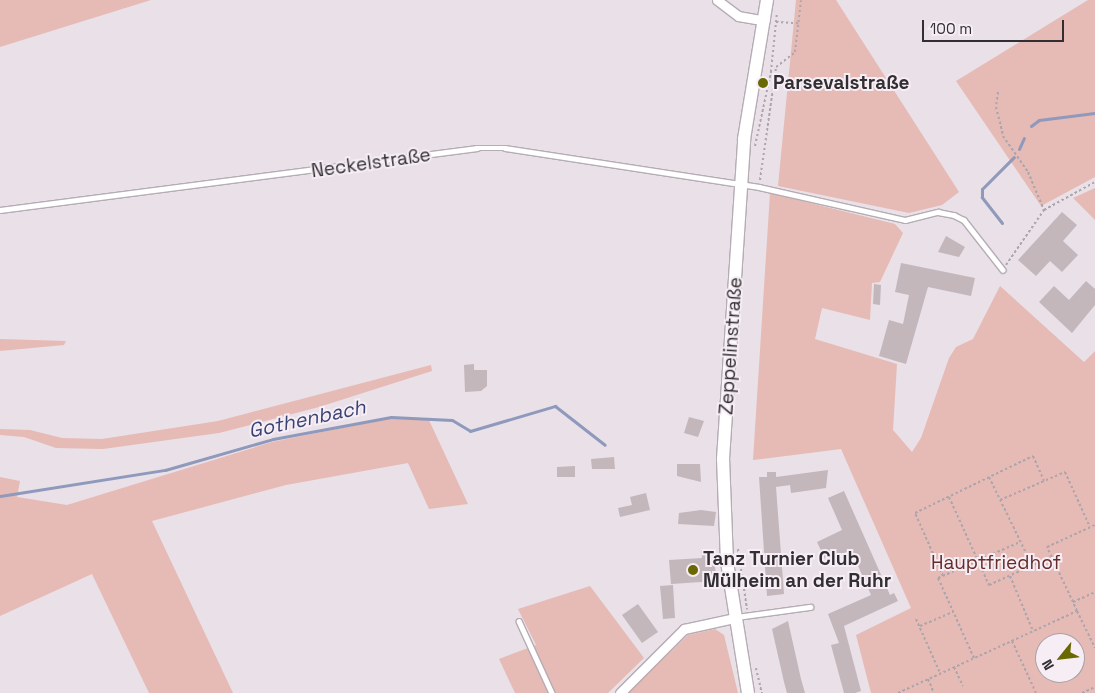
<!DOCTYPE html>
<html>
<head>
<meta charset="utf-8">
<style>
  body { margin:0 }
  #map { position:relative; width:1095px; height:693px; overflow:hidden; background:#e9e0e8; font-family:"Space Grotesk",sans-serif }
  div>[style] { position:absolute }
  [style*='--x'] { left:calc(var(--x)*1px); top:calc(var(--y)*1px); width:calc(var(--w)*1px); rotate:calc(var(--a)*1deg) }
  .green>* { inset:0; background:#e6bab5 }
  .stream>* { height:3px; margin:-1.5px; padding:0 1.5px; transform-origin:1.5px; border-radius:1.5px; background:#8f99bc }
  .building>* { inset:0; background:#c3b7bb }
  .path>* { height:2px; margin-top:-1px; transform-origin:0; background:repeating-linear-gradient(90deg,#aca5ac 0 2.5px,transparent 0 5px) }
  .roads { filter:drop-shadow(1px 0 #b5acb4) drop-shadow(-1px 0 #b5acb4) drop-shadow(0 1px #b5acb4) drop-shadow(0 -1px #b5acb4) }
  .service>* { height:4.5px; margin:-2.25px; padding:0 2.25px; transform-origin:2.25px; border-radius:2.25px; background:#fff }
  .minor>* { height:9px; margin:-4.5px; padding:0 4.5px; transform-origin:4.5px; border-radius:4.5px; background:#fff }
  .secondary>* { height:12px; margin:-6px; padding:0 6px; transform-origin:6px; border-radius:6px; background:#fff }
  .dots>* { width:14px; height:14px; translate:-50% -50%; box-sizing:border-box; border:2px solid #f6edf5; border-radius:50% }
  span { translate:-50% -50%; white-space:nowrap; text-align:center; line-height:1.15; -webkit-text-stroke:4px #f6edf5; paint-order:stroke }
  .poi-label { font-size:19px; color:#322f32; font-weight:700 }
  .left { translate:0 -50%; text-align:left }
  .street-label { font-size:19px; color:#322f32 }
  .park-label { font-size:19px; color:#652c29 }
  .water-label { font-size:20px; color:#384373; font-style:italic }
  .north { position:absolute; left:1035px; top:633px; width:50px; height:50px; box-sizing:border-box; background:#f6edf5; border:1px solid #a8a1a7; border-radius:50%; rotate:241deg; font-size:14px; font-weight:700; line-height:20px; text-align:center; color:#322f32 }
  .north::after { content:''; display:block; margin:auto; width:18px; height:22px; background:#696803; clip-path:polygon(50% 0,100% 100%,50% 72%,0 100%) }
  .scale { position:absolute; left:922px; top:20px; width:142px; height:22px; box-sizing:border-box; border:2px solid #322f32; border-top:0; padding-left:6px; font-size:15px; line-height:18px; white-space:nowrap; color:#322f32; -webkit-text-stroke:4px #f6edf5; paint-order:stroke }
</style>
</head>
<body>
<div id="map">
  <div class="green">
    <i style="clip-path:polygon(0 0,151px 0,0 47px)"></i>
    <i style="clip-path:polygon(796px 0,836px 0,959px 192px,942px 205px,909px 213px,778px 186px)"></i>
    <i style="clip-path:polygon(1088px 0,1095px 0,1095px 177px,1041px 206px,956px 81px)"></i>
    <i style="clip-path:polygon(1095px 188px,1095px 220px,1073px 198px)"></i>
    <i style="clip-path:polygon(evenodd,770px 193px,895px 224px,903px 233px,880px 282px,872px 283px,870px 320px,822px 308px,815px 339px,897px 364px,893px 430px,912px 452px,921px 438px,949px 358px,956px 347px,973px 339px,1000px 286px,1084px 362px,1095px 351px,1095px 693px,871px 693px,856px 635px,911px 608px,841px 449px,753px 460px,770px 193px,1045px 643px,1075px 643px,1075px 673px,1045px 673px,1045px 643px)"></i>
    <i style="clip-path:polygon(0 339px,66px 341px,64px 345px,0 351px)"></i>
    <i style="clip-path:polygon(431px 365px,432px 371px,319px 407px,219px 433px,103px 449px,56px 448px,24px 437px,0 435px,0 429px,30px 430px,62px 438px,102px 439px,218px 421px)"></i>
    <i style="clip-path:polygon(428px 418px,468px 504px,429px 509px,408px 463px,286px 485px,152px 521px,233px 693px,149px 693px,92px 574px,0 616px,0 477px,20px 481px,17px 497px,67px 505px,272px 442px,387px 419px)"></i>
    <i style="clip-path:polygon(590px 586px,644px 658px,608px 693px,515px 693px,499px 659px,536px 645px,518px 609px)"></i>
    <i style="clip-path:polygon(715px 629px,724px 635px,738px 693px,628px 693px,688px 635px)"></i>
  </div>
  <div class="stream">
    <i style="--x:1031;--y:126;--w:10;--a:-37"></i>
    <i style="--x:1039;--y:120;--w:56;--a:-7.1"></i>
    <i style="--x:1019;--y:149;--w:12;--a:-66"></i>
    <i style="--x:1002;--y:223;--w:33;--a:-128"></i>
    <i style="--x:982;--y:197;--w:8;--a:-90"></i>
    <i style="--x:982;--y:189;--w:45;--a:-45"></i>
    <i style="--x:0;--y:496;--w:167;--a:-9"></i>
    <i style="--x:165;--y:470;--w:112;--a:-16"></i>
    <i style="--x:273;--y:439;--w:120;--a:-10.6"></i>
    <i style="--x:391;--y:417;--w:61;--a:2.8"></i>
    <i style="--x:452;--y:420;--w:21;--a:31"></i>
    <i style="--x:470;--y:431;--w:89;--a:-16.4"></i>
    <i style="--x:555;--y:406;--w:63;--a:38"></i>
  </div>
  <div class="building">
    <i style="clip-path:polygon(1062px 212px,1077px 225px,1063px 241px,1078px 255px,1062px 272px,1050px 261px,1036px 276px,1018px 260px)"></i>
    <i style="clip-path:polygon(946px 236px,965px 247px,959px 257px,938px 252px)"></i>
    <i style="clip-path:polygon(901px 263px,975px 278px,971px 296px,928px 287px,906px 364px,879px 356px,889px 320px,903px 324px,909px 295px,895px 292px)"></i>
    <i style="clip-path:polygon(1086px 281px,1095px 289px,1095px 305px,1072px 333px,1039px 302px,1054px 286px,1069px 300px)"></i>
    <i style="clip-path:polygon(874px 284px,881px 285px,880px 305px,873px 304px)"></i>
    <i style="clip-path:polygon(474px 364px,474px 370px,487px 370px,487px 386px,481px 391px,465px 392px,464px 365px)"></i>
    <i style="clip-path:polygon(689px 417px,704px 421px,698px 437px,684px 433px)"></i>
    <i style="clip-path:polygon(614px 457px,615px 469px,592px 469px,591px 459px)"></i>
    <i style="clip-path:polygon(677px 464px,700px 464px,701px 482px,677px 476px)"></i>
    <i style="clip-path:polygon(575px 466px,575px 477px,557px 477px,557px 467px)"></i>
    <i style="clip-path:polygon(828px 470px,826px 488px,791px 493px,790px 485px,776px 487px,784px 594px,767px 596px,759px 477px,767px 477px,767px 472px,776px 472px,776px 477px)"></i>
    <i style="clip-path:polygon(844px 491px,890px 595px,894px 593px,898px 601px,844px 626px,861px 691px,855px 693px,844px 693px,831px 645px,839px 643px,828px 614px,871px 595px,851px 550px,826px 561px,817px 542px,842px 530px,828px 498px)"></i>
    <i style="clip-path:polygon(646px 493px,650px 510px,620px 517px,618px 508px,632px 505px,630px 497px)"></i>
    <i style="clip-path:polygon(701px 510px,716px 512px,714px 526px,678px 524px,679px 513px)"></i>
    <i style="clip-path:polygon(714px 549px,716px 581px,671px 584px,669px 560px,702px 558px,701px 550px)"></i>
    <i style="clip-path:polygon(673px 585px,675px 618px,663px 619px,660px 586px)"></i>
    <i style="clip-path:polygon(638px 604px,658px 632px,642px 643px,622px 615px)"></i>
    <i style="clip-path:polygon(788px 621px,801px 679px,805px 693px,787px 693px,784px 682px,772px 629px)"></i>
  </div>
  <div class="path">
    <i style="--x:776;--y:22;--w:22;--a:3"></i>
    <i style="--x:998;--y:92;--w:15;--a:98"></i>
    <i style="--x:996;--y:107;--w:30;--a:76"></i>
    <i style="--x:1003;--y:136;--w:44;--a:55.2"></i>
    <i style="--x:1028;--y:172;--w:41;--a:67.2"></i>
    <i style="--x:755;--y:146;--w:76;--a:-77.8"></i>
    <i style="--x:771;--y:72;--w:60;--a:-84.3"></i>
    <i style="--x:760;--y:180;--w:114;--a:-81.9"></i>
    <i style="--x:776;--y:67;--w:24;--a:-38"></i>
    <i style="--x:795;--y:52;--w:52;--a:-83.4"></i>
    <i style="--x:1006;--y:265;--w:67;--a:-55.4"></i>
    <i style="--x:1044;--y:210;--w:58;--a:-28.8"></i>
    <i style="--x:989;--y:477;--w:98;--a:64"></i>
    <i style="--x:949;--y:497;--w:97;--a:65.6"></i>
    <i style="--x:989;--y:585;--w:68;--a:-24.3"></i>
    <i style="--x:1000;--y:500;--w:71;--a:-23.3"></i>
    <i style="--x:1065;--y:472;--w:60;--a:65.6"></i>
    <i style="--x:738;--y:549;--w:61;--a:81.5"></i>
    <i style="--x:943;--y:576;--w:69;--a:-114"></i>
    <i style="--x:915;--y:513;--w:131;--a:-25.8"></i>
    <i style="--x:1033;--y:456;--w:27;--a:66"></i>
    <i style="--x:1010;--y:576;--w:60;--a:67.3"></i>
    <i style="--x:1073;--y:602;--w:61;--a:-115.3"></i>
    <i style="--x:1047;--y:547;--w:53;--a:-24.6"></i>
    <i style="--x:1077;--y:611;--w:41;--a:64.1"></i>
    <i style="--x:916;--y:619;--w:59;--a:66"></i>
    <i style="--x:920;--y:626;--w:36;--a:-23"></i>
    <i style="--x:1012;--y:641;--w:57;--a:65.2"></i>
    <i style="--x:974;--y:658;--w:88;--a:-114.2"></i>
    <i style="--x:938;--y:578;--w:90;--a:-23.7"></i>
    <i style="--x:954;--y:667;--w:21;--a:65"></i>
    <i style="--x:756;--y:668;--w:26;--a:77"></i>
    <i style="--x:928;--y:679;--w:15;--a:67"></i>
    <i style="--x:898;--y:693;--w:197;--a:-24.6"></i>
    <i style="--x:1077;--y:611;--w:10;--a:-114"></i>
    <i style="--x:1073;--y:602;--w:24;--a:-24"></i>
    <i style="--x:1082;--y:693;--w:14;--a:-25"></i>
  </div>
  <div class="roads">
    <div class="service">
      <i style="--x:0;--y:210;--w:481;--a:-7.4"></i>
      <i style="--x:477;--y:148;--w:28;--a:0"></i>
      <i style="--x:505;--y:148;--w:257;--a:8.7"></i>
      <i style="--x:759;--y:187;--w:150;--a:12.7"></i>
      <i style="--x:905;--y:220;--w:34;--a:-14"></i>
      <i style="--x:938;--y:212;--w:16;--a:11"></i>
      <i style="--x:954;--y:215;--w:11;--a:27"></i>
      <i style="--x:964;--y:220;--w:63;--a:52"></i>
      <i style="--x:737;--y:617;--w:74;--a:-7.8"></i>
      <i style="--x:519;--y:621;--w:79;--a:65.4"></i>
    </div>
    <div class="minor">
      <i style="--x:717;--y:0;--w:26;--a:37"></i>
      <i style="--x:738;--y:16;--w:27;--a:10"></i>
      <i style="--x:620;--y:693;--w:91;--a:-45"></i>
      <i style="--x:684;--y:629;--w:51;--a:-12.4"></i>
    </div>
    <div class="secondary">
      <i style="--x:748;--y:693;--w:133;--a:-99.1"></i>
      <i style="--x:727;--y:562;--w:103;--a:-92.2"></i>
      <i style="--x:723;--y:459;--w:321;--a:-86.2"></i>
      <i style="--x:744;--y:139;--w:141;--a:-80.6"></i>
    </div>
  </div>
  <div class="dots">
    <i style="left:763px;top:83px;background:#696803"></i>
    <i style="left:693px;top:570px;background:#696803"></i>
  </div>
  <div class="poi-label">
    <span class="left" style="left:773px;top:83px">Parsevalstraße</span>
    <span class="left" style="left:703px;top:570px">Tanz Turnier Club<br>Mülheim an der Ruhr</span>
  </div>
  <div class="street-label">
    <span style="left:371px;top:163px;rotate:-8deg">Neckelstraße</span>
    <span style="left:731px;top:346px;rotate:-86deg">Zeppelinstraße</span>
  </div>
  <div class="park-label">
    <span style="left:996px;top:563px">Hauptfriedhof</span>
  </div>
  <div class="water-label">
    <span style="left:307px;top:419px;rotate:-12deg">Gothenbach</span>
  </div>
  <div class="north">N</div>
  <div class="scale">100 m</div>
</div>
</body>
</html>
